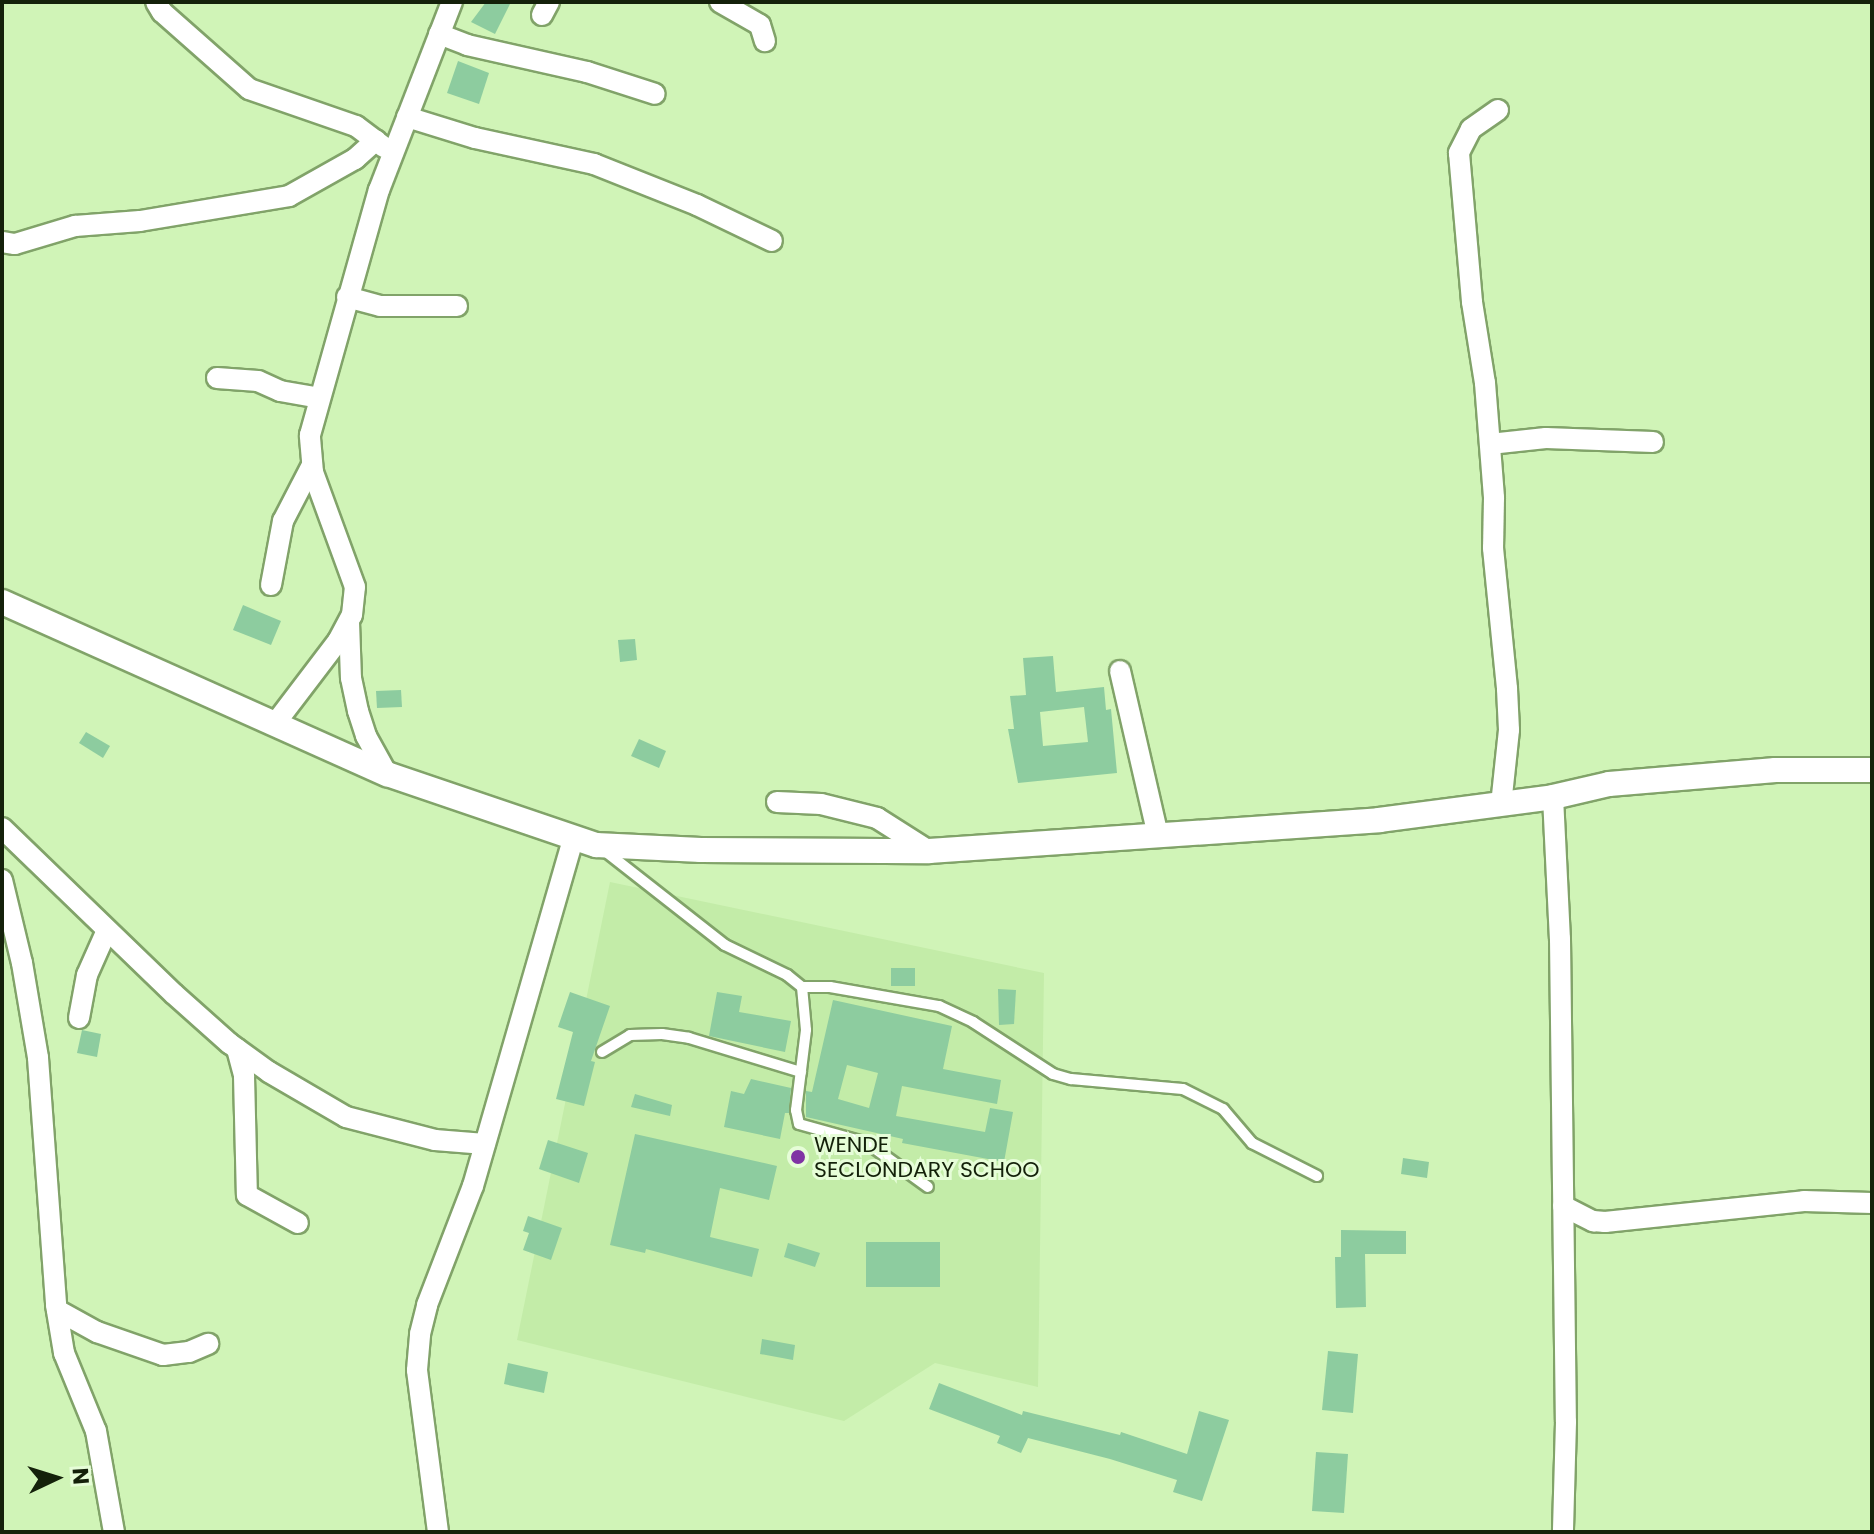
<!DOCTYPE html>
<html>
<head>
<meta charset="utf-8">
<style>
  body { margin:0 }
  #map { position:relative; width:1874px; height:1534px; overflow:hidden; background:#d0f4b7; font-family:Poppins,sans-serif }
  div>[style] { position:absolute }
  [style*='--x'] { left:calc(var(--x)*1px); top:calc(var(--y)*1px); width:calc(var(--w)*1px); rotate:calc(var(--a)*1deg) }
  .built>* { inset:0; background:#c3eca8 }
  .building>* { inset:0; background:#8dcc9f }
  .roads { filter:drop-shadow(2px 0 #81a369) drop-shadow(-2px 0 #81a369) drop-shadow(0 2px #81a369) drop-shadow(0 -2px #81a369) }
  .service>* { height:10px; margin:-5px; padding:0 5px; transform-origin:5px; border-radius:5px; background:#fff }
  .minor>* { height:20px; margin:-10px; padding:0 10px; transform-origin:10px; border-radius:10px; background:#fff }
  .tertiary>* { height:24px; margin:-12px; padding:0 12px; transform-origin:12px; border-radius:12px; background:#fff }
  .dots>* { width:22px; height:22px; translate:-50% -50%; box-sizing:border-box; border:4px solid #e6fdd8; border-radius:50% }
  span { translate:-50% -50%; white-space:nowrap; text-align:center; line-height:1.15; -webkit-text-stroke:6px #e6fdd8; paint-order:stroke }
  .poi-label { font-size:22px; color:#14210a }
  .left { translate:0 -50%; text-align:left }
  .frame { position:absolute; inset:0; border:4px solid #14210a; pointer-events:none }
  .north { position:absolute; left:16px; top:1438px; width:80px; height:80px; -webkit-text-stroke:6px #e6fdd8; paint-order:stroke; rotate:86deg; font-size:22px; font-weight:700; line-height:32px; text-align:center; color:#14210a }
  .north::after { content:''; display:block; margin:auto; width:28px; height:36px; background:#14210a; clip-path:polygon(50% 0,100% 100%,50% 72%,0 100%) }
</style>
</head>
<body>
<div id="map">
  <div class="built">
    <i style="clip-path:polygon(610px 882px,1044px 973px,1038px 1387px,935px 1363px,844px 1421px,517px 1340px)"></i>
  </div>
  <div class="building">
    <i style="clip-path:polygon(486px 2px,511px 2px,495px 34px,471px 22px)"></i>
    <i style="clip-path:polygon(458px 61px,489px 73px,479px 104px,447px 93px)"></i>
    <i style="clip-path:polygon(243px 605px,281px 621px,271px 645px,233px 630px)"></i>
    <i style="clip-path:polygon(635px 639px,637px 660px,620px 662px,618px 640px)"></i>
    <i style="clip-path:polygon(evenodd,1053px 656px,1056px 692px,1104px 687px,1106px 710px,1111px 709px,1117px 773px,1018px 783px,1008px 729px,1014px 729px,1010px 696px,1026px 695px,1023px 658px,1053px 656px,1084px 707px,1088px 742px,1043px 746px,1040px 712px,1084px 707px)"></i>
    <i style="clip-path:polygon(401px 690px,402px 707px,377px 708px,376px 691px)"></i>
    <i style="clip-path:polygon(86px 732px,110px 746px,103px 758px,79px 743px)"></i>
    <i style="clip-path:polygon(639px 739px,666px 751px,659px 768px,631px 756px)"></i>
    <i style="clip-path:polygon(891px 968px,915px 968px,915px 986px,891px 986px)"></i>
    <i style="clip-path:polygon(998px 989px,1016px 990px,1014px 1024px,999px 1025px)"></i>
    <i style="clip-path:polygon(570px 992px,610px 1006px,591px 1061px,595px 1062px,584px 1106px,556px 1099px,573px 1032px,558px 1027px)"></i>
    <i style="clip-path:polygon(717px 992px,742px 996px,739px 1012px,791px 1021px,785px 1052px,709px 1036px)"></i>
    <i style="clip-path:polygon(evenodd,833px 1000px,952px 1026px,943px 1069px,1001px 1080px,997px 1104px,902px 1086px,896px 1116px,985px 1132px,990px 1108px,1013px 1112px,1004px 1162px,902px 1143px,903px 1139px,806px 1117px,806px 1091px,812px 1092px,833px 1000px,847px 1065px,878px 1073px,869px 1108px,838px 1099px,847px 1065px)"></i>
    <i style="clip-path:polygon(82px 1030px,101px 1034px,97px 1057px,77px 1053px)"></i>
    <i style="clip-path:polygon(751px 1079px,791px 1088px,789px 1113px,785px 1113px,780px 1139px,724px 1127px,731px 1091px,744px 1094px)"></i>
    <i style="clip-path:polygon(635px 1094px,672px 1105px,670px 1116px,631px 1107px)"></i>
    <i style="clip-path:polygon(635px 1134px,777px 1166px,769px 1200px,720px 1188px,710px 1237px,759px 1249px,752px 1277px,646px 1249px,645px 1253px,610px 1245px)"></i>
    <i style="clip-path:polygon(548px 1140px,588px 1153px,579px 1183px,539px 1169px)"></i>
    <i style="clip-path:polygon(1403px 1158px,1429px 1162px,1427px 1178px,1401px 1174px)"></i>
    <i style="clip-path:polygon(528px 1216px,562px 1228px,551px 1260px,523px 1250px,529px 1233px,523px 1231px)"></i>
    <i style="clip-path:polygon(1341px 1230px,1406px 1231px,1406px 1254px,1365px 1254px,1366px 1307px,1336px 1308px,1335px 1257px,1341px 1257px)"></i>
    <i style="clip-path:polygon(866px 1242px,940px 1242px,940px 1287px,866px 1287px)"></i>
    <i style="clip-path:polygon(788px 1243px,820px 1253px,815px 1267px,784px 1257px)"></i>
    <i style="clip-path:polygon(762px 1339px,795px 1345px,793px 1360px,760px 1354px)"></i>
    <i style="clip-path:polygon(1328px 1351px,1358px 1354px,1353px 1413px,1322px 1410px)"></i>
    <i style="clip-path:polygon(508px 1363px,548px 1372px,544px 1393px,504px 1384px)"></i>
    <i style="clip-path:polygon(939px 1383px,1022px 1415px,1023px 1411px,1120px 1435px,1121px 1432px,1187px 1454px,1199px 1411px,1229px 1420px,1202px 1501px,1173px 1492px,1177px 1480px,1110px 1459px,1028px 1438px,1021px 1453px,997px 1443px,1000px 1436px,929px 1409px)"></i>
    <i style="clip-path:polygon(1316px 1452px,1348px 1454px,1344px 1513px,1312px 1511px)"></i>
  </div>
  <div class="roads">
    <div class="service">
      <i style="--x:605;--y:851;--w:152;--a:38.1"></i>
      <i style="--x:725;--y:945;--w:69;--a:25.8"></i>
      <i style="--x:787;--y:975;--w:19;--a:39"></i>
      <i style="--x:802;--y:987;--w:43;--a:84.7"></i>
      <i style="--x:806;--y:1030;--w:81;--a:97.1"></i>
      <i style="--x:796;--y:1110;--w:14;--a:78"></i>
      <i style="--x:799;--y:1124;--w:71;--a:15.6"></i>
      <i style="--x:867;--y:1143;--w:75;--a:35.8"></i>
      <i style="--x:802;--y:987;--w:28;--a:0"></i>
      <i style="--x:830;--y:987;--w:111;--a:9.9"></i>
      <i style="--x:939;--y:1006;--w:38;--a:25"></i>
      <i style="--x:973;--y:1022;--w:95;--a:33"></i>
      <i style="--x:1053;--y:1074;--w:19;--a:16"></i>
      <i style="--x:1071;--y:1079;--w:112;--a:5.1"></i>
      <i style="--x:1183;--y:1089;--w:45;--a:26.6"></i>
      <i style="--x:1223;--y:1109;--w:45;--a:49.5"></i>
      <i style="--x:1252;--y:1143;--w:73;--a:26.9"></i>
      <i style="--x:602;--y:1052;--w:33;--a:-31"></i>
      <i style="--x:630;--y:1035;--w:32;--a:-2"></i>
      <i style="--x:662;--y:1034;--w:27;--a:8"></i>
      <i style="--x:689;--y:1038;--w:117;--a:16.9"></i>
    </div>
    <div class="minor">
      <i style="--x:156;--y:2;--w:12;--a:59"></i>
      <i style="--x:162;--y:12;--w:116;--a:41.5"></i>
      <i style="--x:249;--y:89;--w:113;--a:19.1"></i>
      <i style="--x:356;--y:126;--w:35;--a:37"></i>
      <i style="--x:720;--y:2;--w:46;--a:29.9"></i>
      <i style="--x:760;--y:25;--w:17;--a:73"></i>
      <i style="--x:542;--y:15;--w:15;--a:-62"></i>
      <i style="--x:439;--y:34;--w:30;--a:21"></i>
      <i style="--x:467;--y:45;--w:123;--a:12.7"></i>
      <i style="--x:587;--y:72;--w:71;--a:17.9"></i>
      <i style="--x:1498;--y:110;--w:33;--a:145"></i>
      <i style="--x:1471;--y:129;--w:27;--a:117"></i>
      <i style="--x:1459;--y:153;--w:150;--a:85"></i>
      <i style="--x:1472;--y:302;--w:82;--a:80.9"></i>
      <i style="--x:1485;--y:383;--w:115;--a:85.5"></i>
      <i style="--x:1494;--y:498;--w:50;--a:91.1"></i>
      <i style="--x:1493;--y:548;--w:142;--a:84.3"></i>
      <i style="--x:1507;--y:689;--w:41;--a:87.2"></i>
      <i style="--x:1509;--y:730;--w:75;--a:96.1"></i>
      <i style="--x:407;--y:117;--w:71;--a:17.2"></i>
      <i style="--x:475;--y:138;--w:122;--a:12.3"></i>
      <i style="--x:594;--y:164;--w:111;--a:21.7"></i>
      <i style="--x:697;--y:205;--w:83;--a:25.6"></i>
      <i style="--x:2;--y:242;--w:13;--a:9"></i>
      <i style="--x:15;--y:244;--w:63;--a:-16.7"></i>
      <i style="--x:75;--y:226;--w:65;--a:-4.4"></i>
      <i style="--x:140;--y:221;--w:151;--a:-9.5"></i>
      <i style="--x:289;--y:196;--w:76;--a:-29.3"></i>
      <i style="--x:355;--y:159;--w:28;--a:-42"></i>
      <i style="--x:347;--y:297;--w:34;--a:15"></i>
      <i style="--x:380;--y:306;--w:77;--a:0"></i>
      <i style="--x:217;--y:378;--w:41;--a:4.2"></i>
      <i style="--x:258;--y:381;--w:24;--a:24"></i>
      <i style="--x:280;--y:391;--w:40;--a:10"></i>
      <i style="--x:1490;--y:444;--w:56;--a:-6.1"></i>
      <i style="--x:1546;--y:438;--w:107;--a:2.1"></i>
      <i style="--x:271;--y:585;--w:65;--a:-79.4"></i>
      <i style="--x:283;--y:521;--w:63;--a:-62.6"></i>
      <i style="--x:349;--y:622;--w:56;--a:88"></i>
      <i style="--x:351;--y:678;--w:34;--a:78"></i>
      <i style="--x:358;--y:711;--w:26;--a:72"></i>
      <i style="--x:366;--y:736;--w:43;--a:61.1"></i>
      <i style="--x:1120;--y:671;--w:169;--a:77"></i>
      <i style="--x:274;--y:725;--w:106;--a:-52.7"></i>
      <i style="--x:338;--y:641;--w:30;--a:-62"></i>
      <i style="--x:352;--y:615;--w:28;--a:-84"></i>
      <i style="--x:355;--y:587;--w:122;--a:-110.1"></i>
      <i style="--x:313;--y:472;--w:37;--a:-95"></i>
      <i style="--x:310;--y:435;--w:255;--a:-74.3"></i>
      <i style="--x:379;--y:190;--w:202;--a:-68.8"></i>
      <i style="--x:1553;--y:797;--w:142;--a:87.2"></i>
      <i style="--x:1560;--y:939;--w:483;--a:89.3"></i>
      <i style="--x:1566;--y:1422;--w:110;--a:91.6"></i>
      <i style="--x:777;--y:802;--w:44;--a:2.6"></i>
      <i style="--x:821;--y:804;--w:58;--a:14"></i>
      <i style="--x:877;--y:818;--w:62;--a:32.4"></i>
      <i style="--x:2;--y:828;--w:239;--a:44"></i>
      <i style="--x:174;--y:994;--w:74;--a:41.7"></i>
      <i style="--x:229;--y:1043;--w:49;--a:35.9"></i>
      <i style="--x:269;--y:1072;--w:89;--a:30.3"></i>
      <i style="--x:346;--y:1117;--w:92;--a:14.5"></i>
      <i style="--x:435;--y:1140;--w:50;--a:4.6"></i>
      <i style="--x:2;--y:880;--w:85;--a:76.5"></i>
      <i style="--x:22;--y:963;--w:96;--a:80.4"></i>
      <i style="--x:38;--y:1058;--w:248;--a:85.8"></i>
      <i style="--x:56;--y:1305;--w:49;--a:80.5"></i>
      <i style="--x:64;--y:1353;--w:84;--a:67.7"></i>
      <i style="--x:96;--y:1431;--w:103;--a:79.9"></i>
      <i style="--x:79;--y:1018;--w:44;--a:-79.5"></i>
      <i style="--x:87;--y:975;--w:49;--a:-66"></i>
      <i style="--x:237;--y:1049;--w:28;--a:75"></i>
      <i style="--x:244;--y:1076;--w:119;--a:88.6"></i>
      <i style="--x:247;--y:1195;--w:58;--a:28.8"></i>
      <i style="--x:1563;--y:1206;--w:34;--a:27"></i>
      <i style="--x:1593;--y:1221;--w:12;--a:5"></i>
      <i style="--x:1605;--y:1222;--w:200;--a:-6"></i>
      <i style="--x:1804;--y:1201;--w:68;--a:1.7"></i>
      <i style="--x:57;--y:1310;--w:46;--a:28.8"></i>
      <i style="--x:97;--y:1332;--w:70;--a:19.2"></i>
      <i style="--x:163;--y:1355;--w:26;--a:-7"></i>
      <i style="--x:189;--y:1352;--w:21;--a:-23"></i>
      <i style="--x:438;--y:1532;--w:163;--a:-97.4"></i>
      <i style="--x:417;--y:1370;--w:36;--a:-85"></i>
      <i style="--x:420;--y:1334;--w:30;--a:-76"></i>
      <i style="--x:427;--y:1305;--w:128;--a:-68.9"></i>
      <i style="--x:473;--y:1186;--w:360;--a:-73.9"></i>
    </div>
    <div class="tertiary">
      <i style="--x:2;--y:602;--w:422;--a:24.1"></i>
      <i style="--x:387;--y:774;--w:221;--a:18.8"></i>
      <i style="--x:596;--y:845;--w:105;--a:2.7"></i>
      <i style="--x:701;--y:850;--w:228;--a:0.3"></i>
      <i style="--x:929;--y:851;--w:451;--a:-3.9"></i>
      <i style="--x:1379;--y:820;--w:176;--a:-7.5"></i>
      <i style="--x:1553;--y:797;--w:57;--a:-13.1"></i>
      <i style="--x:1609;--y:784;--w:167;--a:-4.8"></i>
      <i style="--x:1775;--y:770;--w:97;--a:0"></i>
    </div>
  </div>
  <div class="dots">
    <i style="left:798px;top:1157px;background:#8033a4"></i>
  </div>
  <div class="poi-label">
    <span class="left" style="left:814px;top:1157px">WENDE<br>SECLONDARY SCHOO</span>
  </div>
  <div class="frame"></div>
  <div class="north">N</div>
</div>
</body>
</html>
